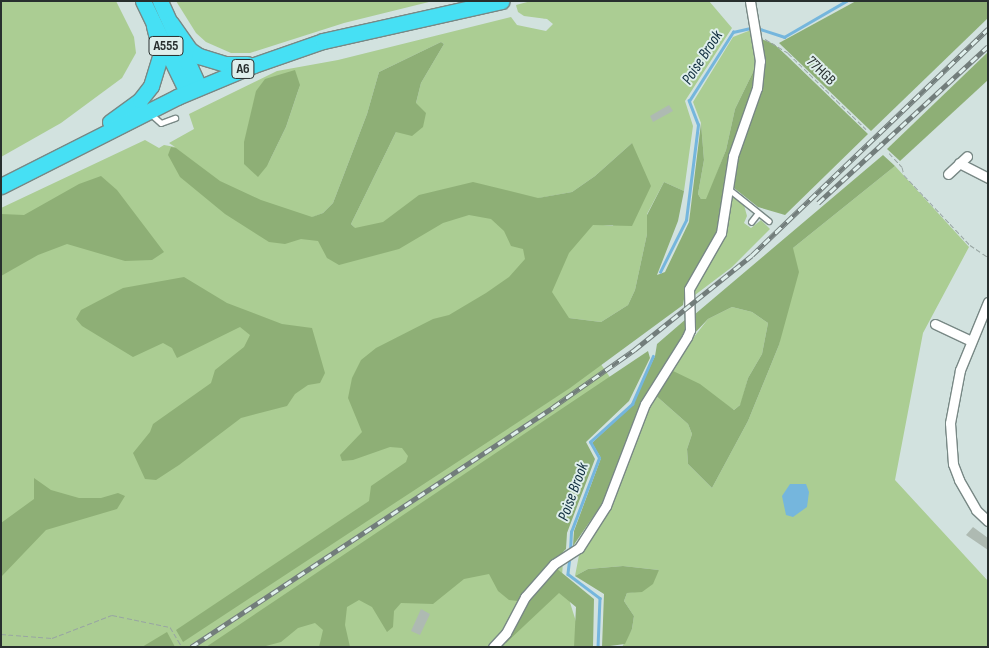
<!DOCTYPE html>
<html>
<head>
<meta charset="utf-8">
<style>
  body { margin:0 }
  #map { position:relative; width:989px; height:648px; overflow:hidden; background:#d2e2df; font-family:"Sofia Sans Condensed",sans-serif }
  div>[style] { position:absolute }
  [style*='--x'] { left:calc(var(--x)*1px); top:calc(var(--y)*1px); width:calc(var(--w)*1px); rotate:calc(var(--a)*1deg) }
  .green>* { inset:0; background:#abcd93 }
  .forest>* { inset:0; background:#8eaf76 }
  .water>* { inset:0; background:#75b6dd }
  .stream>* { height:2.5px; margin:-1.25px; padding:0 1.25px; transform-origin:1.25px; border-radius:1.25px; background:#75b6dd }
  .building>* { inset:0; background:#aebab2 }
  .path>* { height:1px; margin-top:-0.5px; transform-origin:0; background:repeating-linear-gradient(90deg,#98a5a2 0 5px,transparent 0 7.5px) }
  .roads { filter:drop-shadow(1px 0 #788885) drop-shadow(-1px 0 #788885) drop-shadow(0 1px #788885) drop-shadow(0 -1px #788885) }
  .service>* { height:4.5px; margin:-2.25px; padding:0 2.25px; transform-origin:2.25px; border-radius:2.25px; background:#fff }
  .minor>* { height:9px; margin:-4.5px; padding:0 4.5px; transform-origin:4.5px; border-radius:4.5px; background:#fff }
  .trunk>* { height:15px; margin:-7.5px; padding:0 7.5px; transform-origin:7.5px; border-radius:7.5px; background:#46e0f4 }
  .rail>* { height:4.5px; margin-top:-2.25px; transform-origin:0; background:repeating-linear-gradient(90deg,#dfefec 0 8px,#727d7b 0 16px); box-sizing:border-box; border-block:1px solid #727d7b }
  span { translate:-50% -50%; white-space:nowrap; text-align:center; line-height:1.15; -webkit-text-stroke:4px #dfefec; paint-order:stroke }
  .shield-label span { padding:1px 4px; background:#dfefec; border:1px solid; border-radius:4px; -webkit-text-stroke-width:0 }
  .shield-label { font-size:14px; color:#282f2e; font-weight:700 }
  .street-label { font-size:15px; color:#282f2e }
  .water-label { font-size:16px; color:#0e2c3d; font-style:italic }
  .frame { position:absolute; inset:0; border:2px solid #282f2e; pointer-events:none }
</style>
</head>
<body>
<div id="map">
  <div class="green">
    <i style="clip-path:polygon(1px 1px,116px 1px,134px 37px,136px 53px,122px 78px,61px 123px,1px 157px)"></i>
    <i style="clip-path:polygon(176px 1px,433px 1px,344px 23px,250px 53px,231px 53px,206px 42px,196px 33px)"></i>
    <i style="clip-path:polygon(evenodd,531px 1px,709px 1px,732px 28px,685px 101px,693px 126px,684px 191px,664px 182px,647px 214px,647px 234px,635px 290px,628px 305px,601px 322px,569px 318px,625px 399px,581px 440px,565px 528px,562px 577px,584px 647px,1px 647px,1px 208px,145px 140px,159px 148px,164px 145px,175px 147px,169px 143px,194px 129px,189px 114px,277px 71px,338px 60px,511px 17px,517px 25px,546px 31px,553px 24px,547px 19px,524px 16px,518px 12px,516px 5px,531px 1px,441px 42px,444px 44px,421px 83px,416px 103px,396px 132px,351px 224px,354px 227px,313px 217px,323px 213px,333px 203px,367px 114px,379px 72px,441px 42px,531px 1px,300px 85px,286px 127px,267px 166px,300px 85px,531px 1px,632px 143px,613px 226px,593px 224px,539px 198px,572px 192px,595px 176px,632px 143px)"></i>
    <i style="clip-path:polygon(751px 30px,756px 66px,735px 109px,726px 150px,707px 199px,701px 199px,698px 194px,704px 160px,701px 123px,693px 102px,733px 37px)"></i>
    <i style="clip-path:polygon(895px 166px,969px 247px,923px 333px,895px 480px,988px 581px,988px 647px,622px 647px,632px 629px,634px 616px,624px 601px,627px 593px,642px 591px,659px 570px,623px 566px,588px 569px,575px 576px,579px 555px,610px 507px,654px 394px,688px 424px,692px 434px,687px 449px,688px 464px,712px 488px,748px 421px,779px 345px,793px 248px)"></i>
    <i style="clip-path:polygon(733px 195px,744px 205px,747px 216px,744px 223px,751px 228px,761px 220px,770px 229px,732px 267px,691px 298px,690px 291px,718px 247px)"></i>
    <i style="clip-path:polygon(732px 307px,752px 312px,768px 323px,762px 354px,748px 378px,741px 404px,734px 410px,669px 369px,708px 319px)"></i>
  </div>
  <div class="forest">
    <i style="clip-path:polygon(856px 1px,988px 1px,988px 18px,871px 131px,779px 43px)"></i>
    <i style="clip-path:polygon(759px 38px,774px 44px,786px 55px,868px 134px,785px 215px,758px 207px,734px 188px,737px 157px,764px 76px,765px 54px)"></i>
    <i style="clip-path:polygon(441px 42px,444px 44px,421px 83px,416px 103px,426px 113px,423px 127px,412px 136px,396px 132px,351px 224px,355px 228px,383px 222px,419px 195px,473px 182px,538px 198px,572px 192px,595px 176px,632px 143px,651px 186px,632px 226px,593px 225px,569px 253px,552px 292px,569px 318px,601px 322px,628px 305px,635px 290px,647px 234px,647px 215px,664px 182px,684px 191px,678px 221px,657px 275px,665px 272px,689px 222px,701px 123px,704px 160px,698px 194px,701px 199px,706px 199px,726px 150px,735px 109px,756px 66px,752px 89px,729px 156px,717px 235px,686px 287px,683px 305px,570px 388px,183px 642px,176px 630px,369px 501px,371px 486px,406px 462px,408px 456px,402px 448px,390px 447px,353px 460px,342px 461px,340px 455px,362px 432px,348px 398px,352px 378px,361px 360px,376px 348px,433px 319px,449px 315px,486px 293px,509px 277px,525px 259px,523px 249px,511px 246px,504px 231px,491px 219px,469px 215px,443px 223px,399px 249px,339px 265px,327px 258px,318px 241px,301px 239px,285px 244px,269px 242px,225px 214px,180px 177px,168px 155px,171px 147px,176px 148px,220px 181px,261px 200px,312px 217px,323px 213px,333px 203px,367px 114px,379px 72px)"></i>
    <i style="clip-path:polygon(988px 52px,988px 80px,900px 161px,887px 149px)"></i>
    <i style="clip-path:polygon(295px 70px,300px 85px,286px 127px,267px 166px,258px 177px,244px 164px,244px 142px,256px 91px,265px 79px)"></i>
    <i style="clip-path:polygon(883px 155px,895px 166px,793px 248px,799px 272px,779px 345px,748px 421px,712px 488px,688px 464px,687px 449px,692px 434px,688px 424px,654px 394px,669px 369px,700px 384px,734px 410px,740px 405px,748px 378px,762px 354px,768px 323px,752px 312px,732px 307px,708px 319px,691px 337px,694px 315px)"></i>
    <i style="clip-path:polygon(101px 176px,117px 190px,164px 252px,152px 260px,125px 261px,67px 244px,38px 255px,1px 276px,1px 214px,24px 215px,79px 184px)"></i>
    <i style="clip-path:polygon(184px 277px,227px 303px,282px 324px,312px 328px,325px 373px,320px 383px,308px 385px,295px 394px,287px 406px,241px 418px,179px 465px,156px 480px,145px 479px,133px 453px,150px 432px,153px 424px,211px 383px,215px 370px,244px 347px,250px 335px,240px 327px,177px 358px,172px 348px,163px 343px,133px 357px,82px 326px,76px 319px,81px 310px,123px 288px)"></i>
    <i style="clip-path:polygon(686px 319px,685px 335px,648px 391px,602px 504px,573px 546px,574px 531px,601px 458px,592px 443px,632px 405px,655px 356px,657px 344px)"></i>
    <i style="clip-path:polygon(648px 351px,650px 358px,629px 401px,586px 442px,595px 459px,567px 533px,566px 549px,540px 574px,518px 601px,509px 600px,498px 591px,489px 574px,464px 579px,433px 604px,401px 603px,394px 611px,393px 627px,387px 632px,372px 607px,359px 600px,347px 607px,345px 625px,350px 647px,319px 647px,323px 630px,315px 623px,298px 628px,281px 642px,262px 647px,206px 647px)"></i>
    <i style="clip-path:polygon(34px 478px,51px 490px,79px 498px,101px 498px,118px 493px,125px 496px,117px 509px,46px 530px,1px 577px,1px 523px,34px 499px)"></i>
    <i style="clip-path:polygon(623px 566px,659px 570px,653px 584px,642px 592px,627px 593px,624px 601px,634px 616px,632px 629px,625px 644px,602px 647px,604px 594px,575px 576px,588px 569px)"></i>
    <i style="clip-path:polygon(556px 568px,594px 599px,593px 647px,574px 647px,576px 607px,559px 593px,506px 643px,503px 641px,524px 604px)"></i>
    <i style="clip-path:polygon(167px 632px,175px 647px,142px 647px)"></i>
  </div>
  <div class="water">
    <i style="clip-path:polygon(790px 484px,806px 484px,809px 492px,807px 507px,793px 517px,786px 515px,782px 496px)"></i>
  </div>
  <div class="stream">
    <i style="--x:660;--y:272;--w:58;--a:-63.4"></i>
    <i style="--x:686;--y:220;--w:96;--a:-82.8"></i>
    <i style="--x:698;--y:125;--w:26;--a:-111"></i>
    <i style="--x:689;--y:101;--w:82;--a:-57.5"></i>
    <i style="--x:733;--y:32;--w:22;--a:-13"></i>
    <i style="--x:754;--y:27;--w:32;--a:18"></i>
    <i style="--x:784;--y:37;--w:72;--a:-30.1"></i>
    <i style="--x:570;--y:551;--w:19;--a:-87"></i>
    <i style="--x:571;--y:532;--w:79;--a:-69.3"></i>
    <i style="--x:599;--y:458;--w:18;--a:-119"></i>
    <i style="--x:590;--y:442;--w:57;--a:-42.1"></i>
    <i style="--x:632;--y:404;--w:52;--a:-66.4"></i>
    <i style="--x:570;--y:557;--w:17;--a:97"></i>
    <i style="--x:568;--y:574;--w:40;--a:37"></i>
    <i style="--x:600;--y:598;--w:49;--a:92.3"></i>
  </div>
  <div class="building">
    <i style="clip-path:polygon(669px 105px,673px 111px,653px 122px,650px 116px)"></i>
    <i style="clip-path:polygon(973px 527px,988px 538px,988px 550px,966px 535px)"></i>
    <i style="clip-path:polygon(421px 609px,430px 614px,420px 635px,411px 631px)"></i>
  </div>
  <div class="path">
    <i style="--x:765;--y:39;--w:27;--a:31"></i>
    <i style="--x:788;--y:53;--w:109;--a:44.3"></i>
    <i style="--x:879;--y:142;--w:4;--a:56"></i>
    <i style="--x:889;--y:153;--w:19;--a:47"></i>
    <i style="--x:902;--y:167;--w:8;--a:76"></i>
    <i style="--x:904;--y:175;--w:96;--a:46.7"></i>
    <i style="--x:970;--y:245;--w:22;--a:34"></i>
    <i style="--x:1;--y:634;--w:51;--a:4.5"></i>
    <i style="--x:52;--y:638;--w:64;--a:-21"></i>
    <i style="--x:112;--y:615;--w:59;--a:11.7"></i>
    <i style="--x:170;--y:627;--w:23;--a:59"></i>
  </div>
  <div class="roads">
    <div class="service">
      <i style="--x:151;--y:114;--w:13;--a:42"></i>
      <i style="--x:161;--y:123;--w:15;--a:-20"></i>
      <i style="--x:729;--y:189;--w:51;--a:38.7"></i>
      <i style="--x:751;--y:222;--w:11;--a:-52"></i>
    </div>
    <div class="minor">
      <i style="--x:959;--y:163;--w:33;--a:27"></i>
      <i style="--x:948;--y:174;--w:26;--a:-43"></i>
      <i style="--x:988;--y:302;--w:74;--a:112.4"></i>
      <i style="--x:960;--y:370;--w:54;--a:100.7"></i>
      <i style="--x:950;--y:423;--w:41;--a:85.8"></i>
      <i style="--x:953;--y:464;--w:17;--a:69"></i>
      <i style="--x:959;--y:480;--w:34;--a:60"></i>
      <i style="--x:976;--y:510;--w:16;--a:43"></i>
      <i style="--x:935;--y:324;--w:38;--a:25"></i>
      <i style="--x:493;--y:647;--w:19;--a:-47"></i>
      <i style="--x:506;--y:633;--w:41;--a:-62.2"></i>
      <i style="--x:525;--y:597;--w:44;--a:-48.7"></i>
      <i style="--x:554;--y:564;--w:30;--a:-33"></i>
      <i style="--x:579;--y:548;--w:50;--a:-57.3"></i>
      <i style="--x:606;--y:506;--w:109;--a:-69.1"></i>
      <i style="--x:645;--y:404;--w:79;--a:-57.9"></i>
      <i style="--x:687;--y:337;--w:8;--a:-67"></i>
      <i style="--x:690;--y:330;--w:41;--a:-91.4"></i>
      <i style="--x:689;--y:289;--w:64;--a:-60.3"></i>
      <i style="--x:721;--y:233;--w:78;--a:-81.1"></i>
      <i style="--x:733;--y:156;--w:72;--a:-70.6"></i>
      <i style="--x:757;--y:88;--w:27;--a:-84"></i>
      <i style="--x:760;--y:61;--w:61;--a:-99.5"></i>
    </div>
    <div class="trunk">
      <i style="--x:143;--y:1;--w:101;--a:64.2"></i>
      <i style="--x:160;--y:1;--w:94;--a:65.6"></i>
      <i style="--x:171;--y:23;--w:33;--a:55"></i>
      <i style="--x:190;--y:50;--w:11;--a:34"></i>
      <i style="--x:199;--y:56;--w:27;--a:17"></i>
      <i style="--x:225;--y:64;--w:22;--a:0"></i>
      <i style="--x:110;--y:122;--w:37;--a:-36"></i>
      <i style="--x:140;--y:100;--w:18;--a:-52"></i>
      <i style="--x:151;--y:86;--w:34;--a:-73"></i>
      <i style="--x:161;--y:54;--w:30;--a:-104"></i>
      <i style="--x:1;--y:186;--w:197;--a:-26.8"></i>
      <i style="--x:177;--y:97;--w:83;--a:-22.6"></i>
      <i style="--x:254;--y:65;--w:73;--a:-19.2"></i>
      <i style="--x:323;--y:41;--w:183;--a:-12.6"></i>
    </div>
  </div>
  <div class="rail">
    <i style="--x:818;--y:203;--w:231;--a:-42.7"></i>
    <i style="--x:191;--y:647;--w:434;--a:-33.5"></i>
    <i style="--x:553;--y:407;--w:99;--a:-35.1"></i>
    <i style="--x:634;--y:350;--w:151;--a:-38.8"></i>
    <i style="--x:752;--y:255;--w:327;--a:-43.8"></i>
  </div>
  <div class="shield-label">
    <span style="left:166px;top:46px">A555</span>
    <span style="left:243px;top:69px">A6</span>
  </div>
  <div class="street-label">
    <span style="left:821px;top:71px;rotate:44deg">77HGB</span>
  </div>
  <div class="water-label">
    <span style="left:703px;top:58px;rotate:-57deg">Poise Brook</span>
    <span style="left:574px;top:492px;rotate:-70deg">Poise Brook</span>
  </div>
  <div class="frame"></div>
</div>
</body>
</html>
